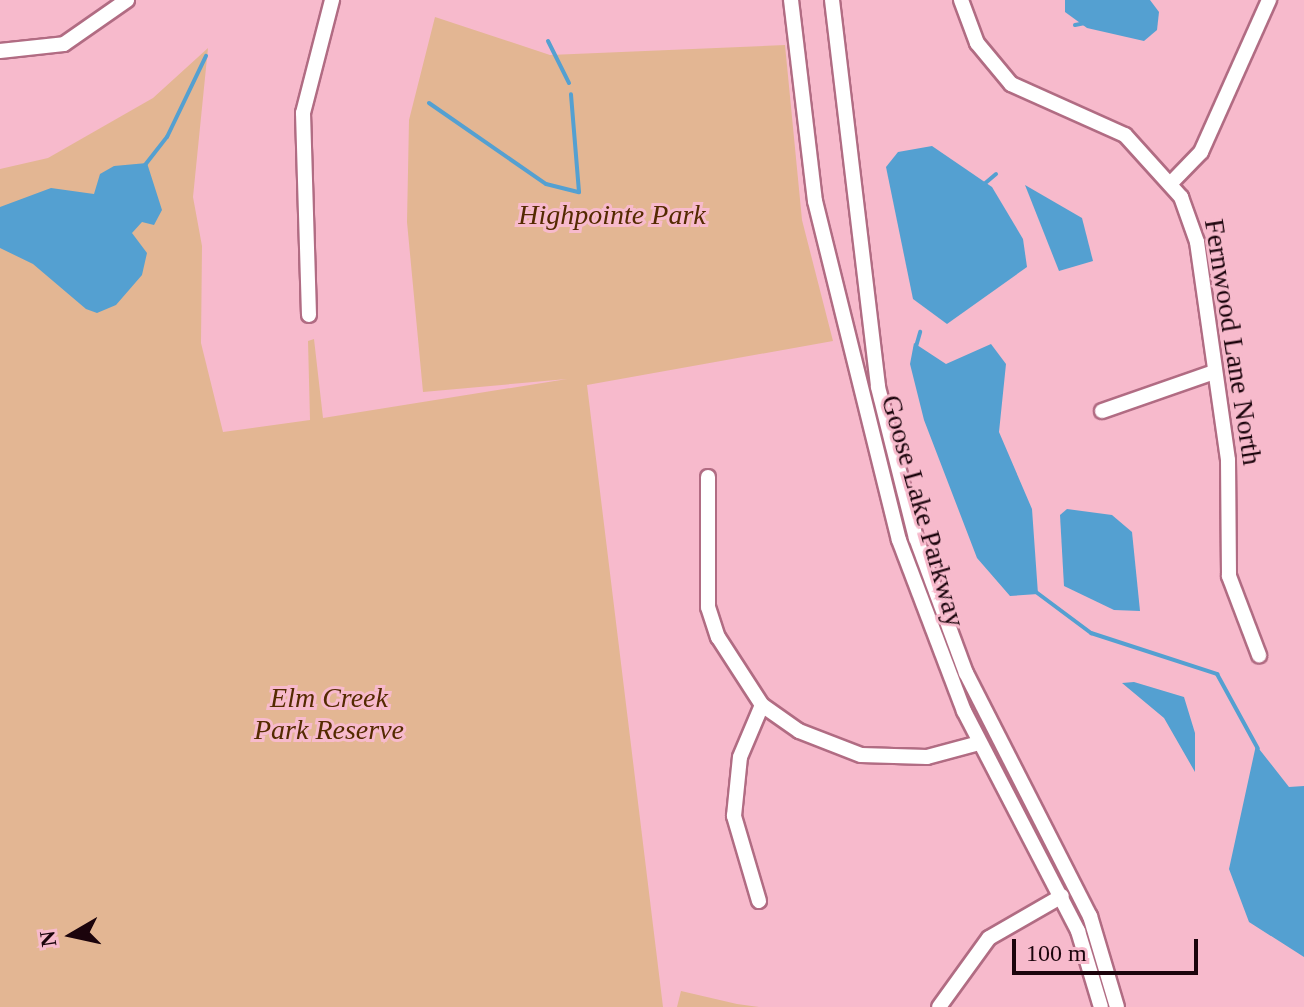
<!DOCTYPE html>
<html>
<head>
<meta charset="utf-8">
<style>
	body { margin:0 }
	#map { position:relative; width:1304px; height:1007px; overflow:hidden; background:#f7bacc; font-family:"Times New Roman",serif }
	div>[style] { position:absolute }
	.green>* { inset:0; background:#e3b693 }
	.water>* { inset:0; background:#54a0d1 }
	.stream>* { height:4px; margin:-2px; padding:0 2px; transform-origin:2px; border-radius:2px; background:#54a0d1 }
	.roads { filter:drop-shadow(2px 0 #b16c83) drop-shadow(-2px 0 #b16c83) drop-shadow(0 2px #b16c83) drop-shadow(0 -2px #b16c83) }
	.minor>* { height:14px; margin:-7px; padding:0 7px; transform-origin:7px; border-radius:7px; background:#fff }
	span { translate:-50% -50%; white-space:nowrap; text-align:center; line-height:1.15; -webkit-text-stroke:6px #f7bacc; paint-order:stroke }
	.park-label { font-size:28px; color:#542a00; font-style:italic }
	.street-label { font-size:28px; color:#1b040c }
	.north { position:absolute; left:32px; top:895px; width:80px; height:80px; -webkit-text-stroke:6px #f7bacc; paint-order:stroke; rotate:261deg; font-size:22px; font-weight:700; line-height:32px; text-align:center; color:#1b040c }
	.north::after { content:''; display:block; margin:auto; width:28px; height:36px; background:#1b040c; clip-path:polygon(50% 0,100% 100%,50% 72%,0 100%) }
	.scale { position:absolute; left:1012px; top:939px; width:186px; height:36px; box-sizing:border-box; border:4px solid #1b040c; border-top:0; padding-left:10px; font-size:24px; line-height:28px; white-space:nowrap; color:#1b040c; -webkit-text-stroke:6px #f7bacc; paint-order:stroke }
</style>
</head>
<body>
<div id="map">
	<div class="green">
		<i style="clip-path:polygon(435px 17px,550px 55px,785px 45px,802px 220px,833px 341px,587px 385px,663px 1007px,0 1007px,0 169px,48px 158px,153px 98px,208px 48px,193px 197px,202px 246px,201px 343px,223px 432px,310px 420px,308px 341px,314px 339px,323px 418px,567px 379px,423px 392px,407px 222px,409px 120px)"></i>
		<i style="clip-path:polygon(681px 991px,737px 1004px,759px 1007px,677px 1007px)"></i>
	</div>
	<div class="water">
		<i style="clip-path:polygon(1065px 0,1150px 0,1159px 12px,1157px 30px,1144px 41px,1087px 28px,1065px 12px)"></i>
		<i style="clip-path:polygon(932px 146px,992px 187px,1023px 239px,1027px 267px,947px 324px,913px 299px,886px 167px,898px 152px)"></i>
		<i style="clip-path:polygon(147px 163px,162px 210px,154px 225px,142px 222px,132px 233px,147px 253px,142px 275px,116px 305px,97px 313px,86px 309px,33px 264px,0 248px,0 207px,51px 188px,94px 194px,100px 174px,114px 166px)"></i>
		<i style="clip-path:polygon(1025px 185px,1082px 218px,1093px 261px,1059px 271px)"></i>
		<i style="clip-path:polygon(914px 343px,946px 364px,991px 344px,1006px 364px,999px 432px,1032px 509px,1038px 594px,1010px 596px,977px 558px,924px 420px,910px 364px)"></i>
		<i style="clip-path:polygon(1067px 509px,1112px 515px,1132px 532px,1140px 611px,1114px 610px,1064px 586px,1060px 515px)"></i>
		<i style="clip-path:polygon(1134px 682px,1184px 697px,1195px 733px,1195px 772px,1164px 718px,1122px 683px)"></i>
		<i style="clip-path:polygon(1256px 745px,1289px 787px,1304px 786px,1304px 957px,1249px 922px,1229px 869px)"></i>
	</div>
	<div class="stream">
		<i style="left:1075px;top:25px;width:10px;rotate:-11deg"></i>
		<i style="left:548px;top:41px;width:47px;rotate:63.4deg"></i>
		<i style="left:429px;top:103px;width:142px;rotate:34.7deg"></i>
		<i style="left:546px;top:184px;width:34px;rotate:14deg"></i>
		<i style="left:579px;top:192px;width:98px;rotate:-94.7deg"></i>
		<i style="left:145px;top:165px;width:36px;rotate:-52deg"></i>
		<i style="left:167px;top:137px;width:90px;rotate:-64.3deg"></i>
		<i style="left:983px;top:185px;width:17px;rotate:-40deg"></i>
		<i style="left:915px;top:350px;width:19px;rotate:-74deg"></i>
		<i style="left:1036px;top:592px;width:69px;rotate:36.7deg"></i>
		<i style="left:1091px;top:633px;width:133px;rotate:18deg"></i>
		<i style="left:1217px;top:674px;width:85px;rotate:61.3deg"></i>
	</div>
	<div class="roads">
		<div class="minor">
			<i style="left:791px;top:0;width:202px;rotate:83.2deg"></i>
			<i style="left:815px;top:201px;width:349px;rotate:76.1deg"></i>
			<i style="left:899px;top:540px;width:183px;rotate:69.2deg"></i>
			<i style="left:964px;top:711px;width:248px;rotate:62.6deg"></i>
			<i style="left:1078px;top:931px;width:79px;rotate:73.2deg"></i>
			<i style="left:832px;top:0;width:390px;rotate:83.2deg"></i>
			<i style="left:878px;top:387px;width:156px;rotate:75.9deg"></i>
			<i style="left:916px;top:538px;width:144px;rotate:69.7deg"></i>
			<i style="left:966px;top:673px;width:273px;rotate:63deg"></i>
			<i style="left:1090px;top:916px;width:95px;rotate:73.5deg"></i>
			<i style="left:961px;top:0;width:46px;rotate:69.6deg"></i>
			<i style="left:977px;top:43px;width:53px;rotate:50.3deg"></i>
			<i style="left:1011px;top:84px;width:125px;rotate:24.1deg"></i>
			<i style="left:1125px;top:135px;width:84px;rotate:47.9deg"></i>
			<i style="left:1181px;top:197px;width:48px;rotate:70.4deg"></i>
			<i style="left:1197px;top:242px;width:220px;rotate:81.9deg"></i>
			<i style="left:1228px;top:460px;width:116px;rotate:89.5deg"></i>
			<i style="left:1229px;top:576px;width:85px;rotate:69.2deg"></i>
			<i style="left:0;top:51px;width:64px;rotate:-6.2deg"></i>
			<i style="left:64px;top:44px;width:77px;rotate:-34.9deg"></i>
			<i style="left:1172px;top:182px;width:42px;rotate:-46deg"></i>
			<i style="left:1201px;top:152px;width:167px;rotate:-65.9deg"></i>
			<i style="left:309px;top:315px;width:202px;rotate:-91.7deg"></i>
			<i style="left:303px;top:113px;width:117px;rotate:-75.6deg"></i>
			<i style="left:1102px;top:411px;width:119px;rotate:-19.2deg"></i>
			<i style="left:708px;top:477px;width:130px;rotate:90deg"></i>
			<i style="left:708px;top:607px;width:32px;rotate:72deg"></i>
			<i style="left:718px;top:637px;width:81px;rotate:57.1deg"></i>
			<i style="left:762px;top:705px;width:45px;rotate:35.1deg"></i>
			<i style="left:799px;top:731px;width:66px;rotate:21.2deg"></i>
			<i style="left:861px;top:755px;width:66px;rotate:1.7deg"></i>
			<i style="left:927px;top:757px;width:54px;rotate:-15.1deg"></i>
			<i style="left:759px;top:901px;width:89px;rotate:-106.4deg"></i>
			<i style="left:734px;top:816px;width:59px;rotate:-84.2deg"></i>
			<i style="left:740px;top:757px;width:56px;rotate:-67.1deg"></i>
			<i style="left:939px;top:1007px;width:85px;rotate:-54.1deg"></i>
			<i style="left:989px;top:938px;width:84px;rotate:-29.9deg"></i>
		</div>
	</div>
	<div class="park-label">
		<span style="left:612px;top:215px">Highpointe Park</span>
		<span style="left:329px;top:714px">Elm Creek<br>Park Reserve</span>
	</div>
	<div class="street-label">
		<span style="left:1233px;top:342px;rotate:81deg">Fernwood Lane North</span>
		<span style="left:923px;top:511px;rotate:74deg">Goose Lake Parkway</span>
	</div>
	<div class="north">N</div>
	<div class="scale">100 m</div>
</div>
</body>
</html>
